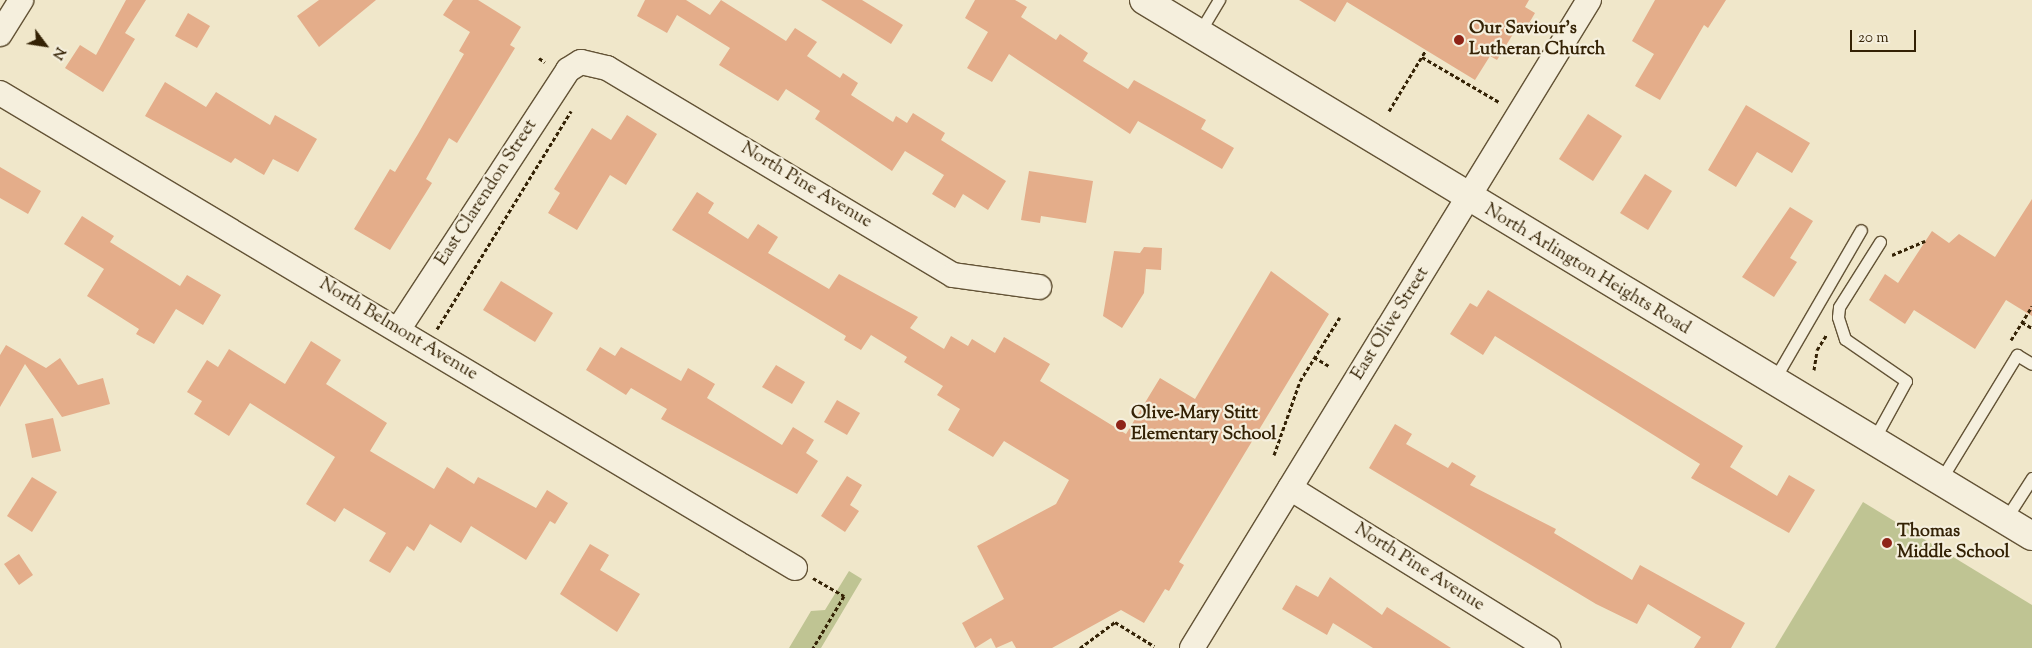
<!DOCTYPE html>
<html>
<head>
<meta charset="utf-8">
<style>
	body { margin:0 }
	#map { position:relative; width:2032px; height:648px; overflow:hidden; background:#f0e7ca; font-family:"Sorts Mill Goudy",serif }
	div>[style] { position:absolute }
	.green>* { inset:0; background:#bfc493 }
	.building>* { inset:0; background:#e4ad8a }
	.path>* { height:3px; margin-top:-1.5px; transform-origin:0; background:repeating-linear-gradient(90deg,#342205 0 4px,transparent 0 6.5px) }
	.roads { filter:drop-shadow(1px 0 #635336) drop-shadow(-1px 0 #635336) drop-shadow(0 1px #635336) drop-shadow(0 -1px #635336) }
	.service>* { height:11px; margin:-5.5px; padding:0 5.5px; transform-origin:5.5px; border-radius:5.5px; background:#f5efdd }
	.minor>* { height:24px; margin:-12px; padding:0 12px; transform-origin:12px; border-radius:12px; background:#f5efdd }
	.secondary>* { height:28px; margin:-14px; padding:0 14px; transform-origin:14px; border-radius:14px; background:#f5efdd }
	.dots>* { width:14px; height:14px; translate:-50% -50%; box-sizing:border-box; border:2px solid #f5efdd; border-radius:50% }
	span { translate:-50% -50%; white-space:nowrap; text-align:center; line-height:1.15; -webkit-text-stroke:4.5px #f5efdd; paint-order:stroke }
	.poi-label { font-size:18px; color:#342205; font-weight:700 }
	.left { translate:0 -50%; text-align:left }
	.street-label { font-size:18px; color:#342205 }
	.north { position:absolute; left:20px; top:20px; width:50px; height:50px; -webkit-text-stroke:4px #f5efdd; paint-order:stroke; rotate:121deg; font-size:14px; font-weight:700; line-height:20px; text-align:center; color:#342205 }
	.north::after { content:''; display:block; margin:auto; width:18px; height:22px; background:#342205; clip-path:polygon(50% 0,100% 100%,50% 72%,0 100%) }
	.scale { position:absolute; left:1850px; top:30px; width:66px; height:22px; box-sizing:border-box; border:2px solid #342205; border-top:0; padding-left:6px; font-size:15px; line-height:18px; white-space:nowrap; color:#342205; -webkit-text-stroke:4px #f5efdd; paint-order:stroke }
</style>
</head>
<body>
<div id="map">
	<div class="green">
		<i style="clip-path:polygon(1863px 502px,2032px 605px,2032px 648px,1775px 648px)"></i>
		<i style="clip-path:polygon(849px 571px,862px 579px,821px 648px,789px 648px,811px 611px,825px 610px)"></i>
	</div>
	<div class="building">
		<i style="clip-path:polygon(126px 0,146px 0,125px 33px,135px 39px,103px 92px,65px 68px,80px 45px,96px 55px)"></i>
		<i style="clip-path:polygon(319px 0,376px 0,319px 47px,297px 16px)"></i>
		<i style="clip-path:polygon(453px 0,478px 0,521px 27px,510px 45px,515px 48px,457px 143px,449px 138px,426px 179px,432px 183px,390px 250px,354px 229px,390px 169px,395px 172px,418px 134px,464px 54px,459px 51px,470px 32px,443px 15px)"></i>
		<i style="clip-path:polygon(645px 0,686px 0,710px 15px,721px 0,786px 41px,795px 28px,817px 42px,807px 56px,840px 78px,843px 73px,858px 83px,851px 95px,893px 122px,896px 116px,907px 123px,913px 113px,945px 133px,941px 140px,1006px 181px,988px 210px,963px 194px,955px 208px,932px 194px,944px 175px,905px 151px,892px 171px,815px 119px,820px 111px,786px 89px,778px 101px,719px 65px,730px 48px,677px 15px,667px 33px,637px 16px)"></i>
		<i style="clip-path:polygon(821px 0,862px 0,903px 25px,891px 44px)"></i>
		<i style="clip-path:polygon(975px 0,1015px 0,1027px 7px,1021px 17px,1056px 40px,1060px 34px,1088px 53px,1083px 61px,1128px 89px,1134px 80px,1206px 120px,1201px 129px,1234px 148px,1222px 169px,1138px 121px,1130px 134px,1009px 54px,992px 82px,967px 68px,988px 32px,965px 18px)"></i>
		<i style="clip-path:polygon(1299px 0,1529px 0,1525px 7px,1535px 13px,1525px 30px,1518px 26px,1497px 60px,1490px 56px,1475px 80px,1347px 2px,1335px 22px)"></i>
		<i style="clip-path:polygon(1655px 0,1726px 0,1708px 28px,1704px 25px,1660px 100px,1635px 86px,1654px 54px,1632px 41px)"></i>
		<i style="clip-path:polygon(188px 13px,210px 26px,197px 48px,175px 36px)"></i>
		<i style="clip-path:polygon(165px 82px,206px 107px,216px 92px,270px 125px,275px 115px,317px 139px,298px 172px,273px 159px,264px 175px,235px 158px,231px 163px,145px 116px)"></i>
		<i style="clip-path:polygon(1746px 105px,1810px 143px,1792px 173px,1757px 152px,1736px 187px,1708px 170px)"></i>
		<i style="clip-path:polygon(1588px 114px,1622px 136px,1593px 181px,1559px 159px)"></i>
		<i style="clip-path:polygon(627px 115px,657px 134px,626px 185px,610px 175px,577px 230px,548px 213px,560px 193px,554px 189px,592px 128px,611px 140px)"></i>
		<i style="clip-path:polygon(0 167px,41px 191px,28px 214px,0 198px)"></i>
		<i style="clip-path:polygon(1029px 171px,1093px 181px,1086px 223px,1041px 216px,1040px 223px,1021px 220px)"></i>
		<i style="clip-path:polygon(1645px 174px,1672px 191px,1648px 230px,1620px 213px)"></i>
		<i style="clip-path:polygon(697px 192px,714px 203px,708px 213px,748px 239px,758px 224px,778px 237px,768px 253px,829px 289px,839px 274px,918px 317px,910px 328px,944px 349px,951px 336px,968px 346px,972px 339px,995px 353px,1004px 337px,1050px 364px,1040px 381px,1126px 434px,1160px 378px,1195px 399px,1271px 271px,1329px 314px,1179px 562px,1184px 565px,1169px 591px,1165px 589px,1144px 623px,1121px 610px,1052px 648px,1016px 648px,1012px 641px,996px 648px,991px 638px,975px 648px,962px 623px,1004px 599px,977px 546px,1056px 504px,1069px 480px,1004px 441px,993px 457px,948px 430px,960px 409px,937px 395px,943px 386px,904px 362px,907px 357px,871px 335px,861px 350px,844px 340px,846px 336px,672px 230px)"></i>
		<i style="clip-path:polygon(2032px 199px,2032px 316px,2006px 300px,1975px 349px,1914px 310px,1905px 324px,1869px 300px,1885px 274px,1898px 283px,1932px 231px,1949px 243px,1959px 234px,1995px 257px)"></i>
		<i style="clip-path:polygon(1790px 207px,1813px 221px,1790px 258px,1797px 262px,1774px 297px,1742px 277px)"></i>
		<i style="clip-path:polygon(82px 216px,114px 236px,110px 242px,180px 286px,187px 275px,221px 295px,203px 325px,176px 309px,154px 344px,136px 334px,139px 329px,87px 296px,104px 269px,64px 244px)"></i>
		<i style="clip-path:polygon(1144px 247px,1162px 248px,1161px 270px,1146px 269px,1144px 293px,1122px 328px,1103px 316px,1114px 251px,1140px 253px)"></i>
		<i style="clip-path:polygon(501px 281px,553px 313px,535px 342px,483px 310px)"></i>
		<i style="clip-path:polygon(1488px 290px,1743px 446px,1730px 467px,1777px 496px,1789px 475px,1815px 490px,1789px 533px,1691px 478px,1700px 464px,1495px 336px,1483px 355px,1450px 334px,1470px 303px,1477px 307px)"></i>
		<i style="clip-path:polygon(311px 341px,341px 360px,326px 384px,387px 423px,370px 451px,434px 489px,447px 467px,474px 484px,478px 477px,536px 508px,547px 490px,568px 503px,555px 524px,550px 521px,526px 560px,471px 526px,461px 543px,430px 524px,414px 551px,407px 546px,390px 573px,369px 561px,386px 533px,344px 508px,335px 522px,306px 504px,335px 457px,250px 403px,229px 436px,194px 414px,202px 401px,187px 392px,207px 360px,218px 367px,229px 349px,285px 384px)"></i>
		<i style="clip-path:polygon(6px 345px,46px 368px,60px 358px,78px 385px,103px 378px,110px 404px,62px 417px,25px 364px,0 407px,0 355px)"></i>
		<i style="clip-path:polygon(600px 347px,615px 356px,621px 347px,681px 381px,688px 368px,715px 384px,707px 398px,782px 445px,793px 427px,814px 440px,806px 453px,818px 461px,797px 494px,661px 419px,667px 409px,631px 388px,626px 395px,586px 370px)"></i>
		<i style="clip-path:polygon(776px 365px,805px 382px,792px 404px,762px 387px)"></i>
		<i style="clip-path:polygon(837px 400px,860px 413px,847px 435px,824px 422px)"></i>
		<i style="clip-path:polygon(53px 418px,61px 451px,32px 458px,25px 424px)"></i>
		<i style="clip-path:polygon(1395px 424px,1412px 434px,1406px 444px,1448px 468px,1452px 462px,1476px 476px,1470px 485px,1556px 529px,1554px 533px,1632px 580px,1640px 565px,1745px 623px,1731px 648px,1694px 648px,1701px 637px,1648px 604px,1637px 624px,1596px 604px,1369px 468px)"></i>
		<i style="clip-path:polygon(847px 476px,862px 485px,850px 505px,859px 511px,845px 532px,821px 516px)"></i>
		<i style="clip-path:polygon(32px 477px,57px 492px,32px 532px,7px 516px)"></i>
		<i style="clip-path:polygon(590px 544px,609px 555px,600px 570px,640px 594px,617px 632px,560px 594px)"></i>
		<i style="clip-path:polygon(19px 554px,33px 575px,19px 585px,4px 564px)"></i>
		<i style="clip-path:polygon(1330px 577px,1382px 615px,1387px 607px,1451px 648px,1373px 648px,1333px 623px,1327px 635px,1282px 609px,1296px 585px,1318px 597px)"></i>
	</div>
	<div class="path">
		<i style="left:1529px;top:23px;width:17px;rotate:33deg"></i>
		<i style="left:1422px;top:57px;width:89px;rotate:30.3deg"></i>
		<i style="left:539px;top:58px;width:7px;rotate:34deg"></i>
		<i style="left:1389px;top:111px;width:71px;rotate:-58.8deg"></i>
		<i style="left:1892px;top:255px;width:36px;rotate:-23deg"></i>
		<i style="left:2022px;top:322px;width:12px;rotate:31deg"></i>
		<i style="left:437px;top:329px;width:256px;rotate:-58.4deg"></i>
		<i style="left:2011px;top:340px;width:40px;rotate:-58deg"></i>
		<i style="left:1314px;top:357px;width:17px;rotate:31deg"></i>
		<i style="left:1814px;top:370px;width:20px;rotate:-81deg"></i>
		<i style="left:1817px;top:350px;width:19px;rotate:-58deg"></i>
		<i style="left:1274px;top:455px;width:78px;rotate:-70.6deg"></i>
		<i style="left:1300px;top:381px;width:75px;rotate:-58deg"></i>
		<i style="left:813px;top:578px;width:36px;rotate:30deg"></i>
		<i style="left:844px;top:596px;width:61px;rotate:120.8deg"></i>
		<i style="left:1080px;top:648px;width:44px;rotate:-36.6deg"></i>
		<i style="left:1115px;top:622px;width:46px;rotate:31.6deg"></i>
	</div>
	<div class="roads">
		<div class="service">
			<i style="left:1199px;top:33px;width:39px;rotate:-59deg"></i>
			<i style="left:1774px;top:380px;width:173px;rotate:-59.9deg"></i>
			<i style="left:1873px;top:441px;width:68px;rotate:-61.2deg"></i>
			<i style="left:1906px;top:381px;width:74px;rotate:-145.5deg"></i>
			<i style="left:1845px;top:339px;width:23px;rotate:-108deg"></i>
			<i style="left:1838px;top:317px;width:10px;rotate:-84deg"></i>
			<i style="left:1839px;top:307px;width:77px;rotate:-57.8deg"></i>
			<i style="left:1940px;top:481px;width:148px;rotate:-58.6deg"></i>
			<i style="left:2017px;top:355px;width:17px;rotate:31deg"></i>
			<i style="left:2005px;top:520px;width:50px;rotate:-57.3deg"></i>
		</div>
		<div class="minor">
			<i style="left:0;top:34px;width:40px;rotate:-58deg"></i>
			<i style="left:0;top:93px;width:926px;rotate:30.86deg"></i>
			<i style="left:398px;top:330px;width:311px;rotate:-56.8deg"></i>
			<i style="left:568px;top:70px;width:15px;rotate:-32deg"></i>
			<i style="left:581px;top:62px;width:27px;rotate:13deg"></i>
			<i style="left:607px;top:68px;width:403px;rotate:30.9deg"></i>
			<i style="left:953px;top:275px;width:87px;rotate:7.9deg"></i>
			<i style="left:1290px;top:488px;width:304px;rotate:31.8deg"></i>
			<i style="left:1192px;top:648px;width:760px;rotate:-58.51deg"></i>
		</div>
		<div class="secondary">
			<i style="left:1144px;top:0;width:1037px;rotate:31.12deg"></i>
		</div>
	</div>
	<div class="dots">
		<i style="left:1459px;top:40px;background:#8f2418"></i>
		<i style="left:1121px;top:425px;background:#8f2418"></i>
		<i style="left:1887px;top:543px;background:#8f2418"></i>
	</div>
	<div class="poi-label">
		<span class="left" style="left:1469px;top:40px">Our Saviour's<br>Lutheran Church</span>
		<span class="left" style="left:1131px;top:425px">Olive-Mary Stitt<br>Elementary School</span>
		<span class="left" style="left:1897px;top:543px">Thomas<br>Middle School</span>
	</div>
	<div class="street-label">
		<span style="left:806px;top:186px;rotate:31deg">North Pine Avenue</span>
		<span style="left:487px;top:193px;rotate:-57deg">East Clarendon Street</span>
		<span style="left:1587px;top:270px;rotate:31deg">North Arlington Heights Road</span>
		<span style="left:1391px;top:324px;rotate:-58deg">East Olive Street</span>
		<span style="left:398px;top:330px;rotate:31deg">North Belmont Avenue</span>
		<span style="left:1419px;top:568px;rotate:32deg">North Pine Avenue</span>
	</div>
	<div class="north">N</div>
	<div class="scale">20 m</div>
</div>
</body>
</html>
